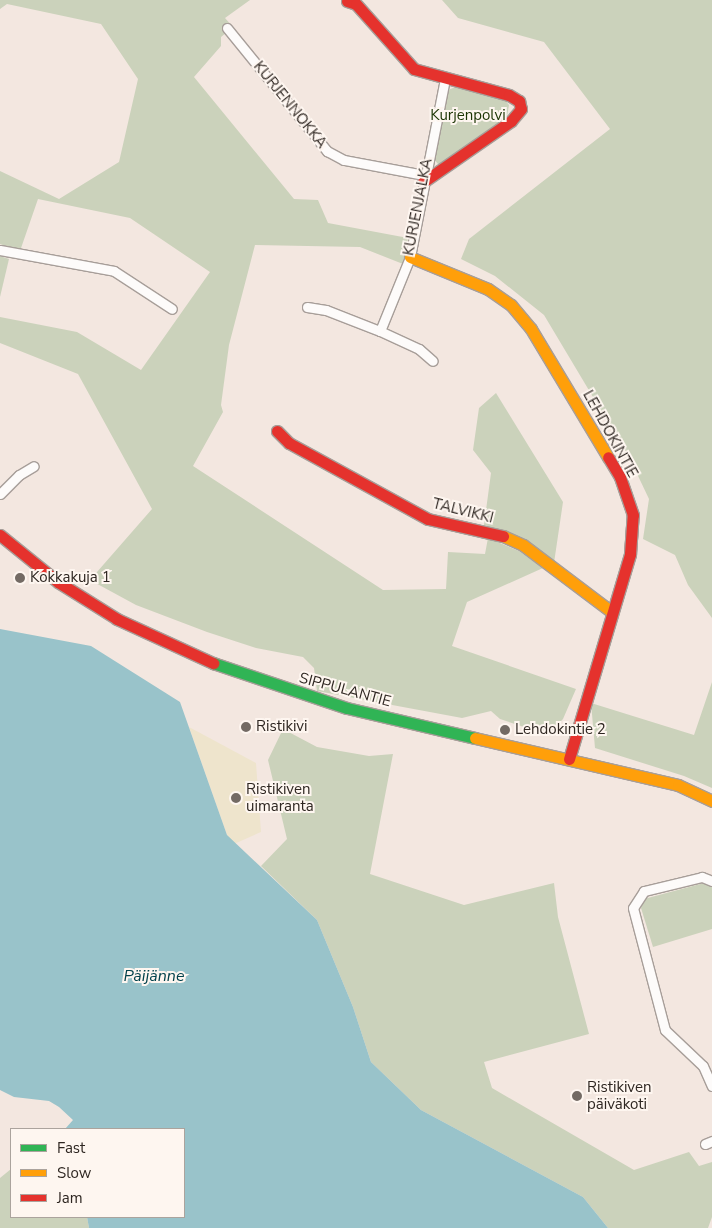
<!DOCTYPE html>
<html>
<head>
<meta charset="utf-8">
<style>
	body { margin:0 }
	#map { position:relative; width:712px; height:1228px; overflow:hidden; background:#f3e7e0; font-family:"Nunito Sans",sans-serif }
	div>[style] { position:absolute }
	.green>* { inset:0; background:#cbd2bb }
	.sand>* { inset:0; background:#eee4cc }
	.water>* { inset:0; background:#99c3ca }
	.roads { filter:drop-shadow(1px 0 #a79e99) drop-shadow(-1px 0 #a79e99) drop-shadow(0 1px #a79e99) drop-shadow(0 -1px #a79e99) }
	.street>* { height:9px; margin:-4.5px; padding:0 4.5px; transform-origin:4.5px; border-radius:4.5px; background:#fdfbfa }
	.fast>* { height:11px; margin:-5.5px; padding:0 5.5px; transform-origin:5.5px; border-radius:5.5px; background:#30b455 }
	.slow>* { height:11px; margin:-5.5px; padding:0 5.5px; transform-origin:5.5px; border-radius:5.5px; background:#ff9f0a }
	.jam>* { height:11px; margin:-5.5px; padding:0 5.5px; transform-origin:5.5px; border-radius:5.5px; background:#e5322d }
	.dots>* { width:14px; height:14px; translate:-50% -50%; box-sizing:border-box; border:2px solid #fef6f0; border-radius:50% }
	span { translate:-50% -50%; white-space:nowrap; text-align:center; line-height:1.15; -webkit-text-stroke:4px #fef6f0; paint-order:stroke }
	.street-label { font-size:15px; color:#2e2621 }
	.park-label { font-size:15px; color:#1b3403 }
	.poi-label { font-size:15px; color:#2e2621 }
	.left { translate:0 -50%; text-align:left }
	.water-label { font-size:16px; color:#01414b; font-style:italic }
	.legend { position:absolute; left:10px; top:1128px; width:175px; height:90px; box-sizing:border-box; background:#fef6f0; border:1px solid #aba39d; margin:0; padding:6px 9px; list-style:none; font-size:15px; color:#2e2621 }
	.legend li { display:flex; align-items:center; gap:10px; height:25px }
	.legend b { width:25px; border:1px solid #aba39d }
</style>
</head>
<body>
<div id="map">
	<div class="green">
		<i style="clip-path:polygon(0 0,250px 0,225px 18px,233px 27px,221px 37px,221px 46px,194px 77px,294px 199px,318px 200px,328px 223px,408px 238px,403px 264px,360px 247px,255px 245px,229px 345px,221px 405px,223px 412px,193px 466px,383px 590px,446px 589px,448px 552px,485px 554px,488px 538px,519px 551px,543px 568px,467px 602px,452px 646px,576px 689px,563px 719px,548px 735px,500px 719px,491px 711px,462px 718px,317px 691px,314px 668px,303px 657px,256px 648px,207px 632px,136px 605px,90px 580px,152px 509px,78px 374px,0 343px,0 317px,77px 332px,141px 370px,210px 272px,130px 218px,38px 199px,20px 251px,0 244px,0 171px,59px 199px,119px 162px,138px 79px,101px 24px,7px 4px,0 9px)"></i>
		<i style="clip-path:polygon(442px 0,712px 0,712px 618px,688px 585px,675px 555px,643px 539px,649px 499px,630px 459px,544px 315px,495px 276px,461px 259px,469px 239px,610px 129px,544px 42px,458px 18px)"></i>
		<i style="clip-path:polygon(458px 86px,505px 100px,509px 105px,507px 117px,443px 164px,438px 164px,432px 157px,445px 97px,448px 90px)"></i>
		<i style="clip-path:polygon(0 256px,9px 259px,0 297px)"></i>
		<i style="clip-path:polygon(496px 393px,563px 502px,554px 563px,506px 532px,484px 525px,491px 473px,473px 450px,479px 408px)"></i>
		<i style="clip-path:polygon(712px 682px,712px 788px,684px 776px,595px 748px,591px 703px,694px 735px)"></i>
		<i style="clip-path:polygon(283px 729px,317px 747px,369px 756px,393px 754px,370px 874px,464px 905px,554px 883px,558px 917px,589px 1034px,484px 1062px,492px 1088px,634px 1170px,689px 1152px,699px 1166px,712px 1162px,712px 1217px,708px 1228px,608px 1228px,583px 1197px,421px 1110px,371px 1062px,353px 1007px,317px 920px,261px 866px,287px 839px,268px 760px)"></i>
		<i style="clip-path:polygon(704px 883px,712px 887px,712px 929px,653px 947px,641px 908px,644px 899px)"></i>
		<i style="clip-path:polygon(11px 1169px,11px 1217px,87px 1217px,89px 1228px,0 1228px,0 1178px)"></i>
	</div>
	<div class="sand">
		<i style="clip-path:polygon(189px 727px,256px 763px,261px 832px,234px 844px,227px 835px)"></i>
	</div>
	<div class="water">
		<i style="clip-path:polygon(0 629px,91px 646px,180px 702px,227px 835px,317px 920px,353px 1007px,371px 1062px,421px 1110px,583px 1197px,608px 1228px,89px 1228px,87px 1217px,184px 1217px,184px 1129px,65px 1129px,73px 1120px,59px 1107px,49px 1101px,14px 1097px,0 1090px)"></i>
	</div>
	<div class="roads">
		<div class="street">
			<i style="left:227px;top:28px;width:159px;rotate:50.9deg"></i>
			<i style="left:327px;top:151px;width:19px;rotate:28deg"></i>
			<i style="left:344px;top:160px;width:81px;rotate:10.6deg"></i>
			<i style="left:0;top:250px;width:116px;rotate:10.4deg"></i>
			<i style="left:114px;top:271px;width:69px;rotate:33.2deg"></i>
			<i style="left:307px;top:307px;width:19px;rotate:9deg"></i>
			<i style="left:326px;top:310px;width:58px;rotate:21.3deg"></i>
			<i style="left:380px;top:331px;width:43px;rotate:24.8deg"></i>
			<i style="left:419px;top:349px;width:18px;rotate:41deg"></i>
			<i style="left:380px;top:331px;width:80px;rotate:-67.9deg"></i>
			<i style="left:410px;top:257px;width:181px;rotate:-78.9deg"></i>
			<i style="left:0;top:494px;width:27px;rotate:-45deg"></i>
			<i style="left:19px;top:475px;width:17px;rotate:-31deg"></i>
			<i style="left:712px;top:881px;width:11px;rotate:-158deg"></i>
			<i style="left:702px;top:877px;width:60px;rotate:166.4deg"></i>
			<i style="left:644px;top:891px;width:20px;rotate:123deg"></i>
			<i style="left:633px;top:908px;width:126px;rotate:75.3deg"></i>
			<i style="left:665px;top:1030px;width:52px;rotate:43.5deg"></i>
			<i style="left:703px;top:1066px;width:22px;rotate:66deg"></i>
			<i style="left:705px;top:1144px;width:8px;rotate:-23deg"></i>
		</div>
		<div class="fast">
			<i style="left:213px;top:663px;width:141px;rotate:18.6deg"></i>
			<i style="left:347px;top:708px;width:131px;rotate:13.2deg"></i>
		</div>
		<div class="slow">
			<i style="left:410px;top:257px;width:84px;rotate:22.3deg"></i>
			<i style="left:488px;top:289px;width:28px;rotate:35deg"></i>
			<i style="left:511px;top:305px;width:31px;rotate:50deg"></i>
			<i style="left:531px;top:329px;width:149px;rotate:59deg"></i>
			<i style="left:503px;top:536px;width:22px;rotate:24deg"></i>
			<i style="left:523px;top:545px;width:111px;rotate:37deg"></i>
			<i style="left:475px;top:738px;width:208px;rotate:13deg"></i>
			<i style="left:678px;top:785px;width:38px;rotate:25deg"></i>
		</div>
		<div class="jam">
			<i style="left:347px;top:1px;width:9px;rotate:18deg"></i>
			<i style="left:356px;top:4px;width:87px;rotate:48.3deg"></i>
			<i style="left:414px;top:69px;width:98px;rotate:15.3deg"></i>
			<i style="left:509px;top:95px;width:12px;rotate:31deg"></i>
			<i style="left:519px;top:101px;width:8px;rotate:76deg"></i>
			<i style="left:521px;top:109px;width:16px;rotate:130deg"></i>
			<i style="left:511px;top:121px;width:107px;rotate:145.3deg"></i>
			<i style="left:277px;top:431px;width:17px;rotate:45deg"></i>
			<i style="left:289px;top:443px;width:158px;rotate:28.7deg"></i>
			<i style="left:428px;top:519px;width:77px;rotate:12.8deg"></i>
			<i style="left:0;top:535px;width:75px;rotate:39deg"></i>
			<i style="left:58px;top:582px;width:70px;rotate:32.1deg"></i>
			<i style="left:117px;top:619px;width:106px;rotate:24.6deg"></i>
			<i style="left:569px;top:759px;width:214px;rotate:-73.4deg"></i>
			<i style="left:630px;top:554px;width:39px;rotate:-86deg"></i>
			<i style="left:633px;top:515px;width:40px;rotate:-108.9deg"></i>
			<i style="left:620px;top:477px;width:23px;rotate:-121deg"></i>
		</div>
	</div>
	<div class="dots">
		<i style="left:20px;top:578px;background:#736a64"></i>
		<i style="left:246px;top:727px;background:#736a64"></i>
		<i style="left:505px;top:730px;background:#736a64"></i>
		<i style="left:236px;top:798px;background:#736a64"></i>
		<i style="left:577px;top:1096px;background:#736a64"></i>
	</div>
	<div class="street-label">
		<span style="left:290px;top:105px;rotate:51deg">KURJENNOKKA</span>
		<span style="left:418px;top:207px;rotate:-79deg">KURJENJALKA</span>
		<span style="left:610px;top:434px;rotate:61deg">LEHDOKINTIE</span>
		<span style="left:463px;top:511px;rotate:14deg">TALVIKKI</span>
		<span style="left:345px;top:690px;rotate:15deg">SIPPULANTIE</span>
	</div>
	<div class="park-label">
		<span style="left:468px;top:116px">Kurjenpolvi</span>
	</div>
	<div class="poi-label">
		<span class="left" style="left:30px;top:578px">Kokkakuja 1</span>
		<span class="left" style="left:256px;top:727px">Ristikivi</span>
		<span class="left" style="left:515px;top:730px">Lehdokintie 2</span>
		<span class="left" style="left:246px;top:798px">Ristikiven<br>uimaranta</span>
		<span class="left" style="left:587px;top:1096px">Ristikiven<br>päiväkoti</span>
	</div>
	<div class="water-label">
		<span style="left:154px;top:976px">Päijänne</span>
	</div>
	<ul class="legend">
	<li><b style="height:6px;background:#30b455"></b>Fast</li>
	<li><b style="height:6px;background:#ff9f0a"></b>Slow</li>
	<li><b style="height:6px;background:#e5322d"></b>Jam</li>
	</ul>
</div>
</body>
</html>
